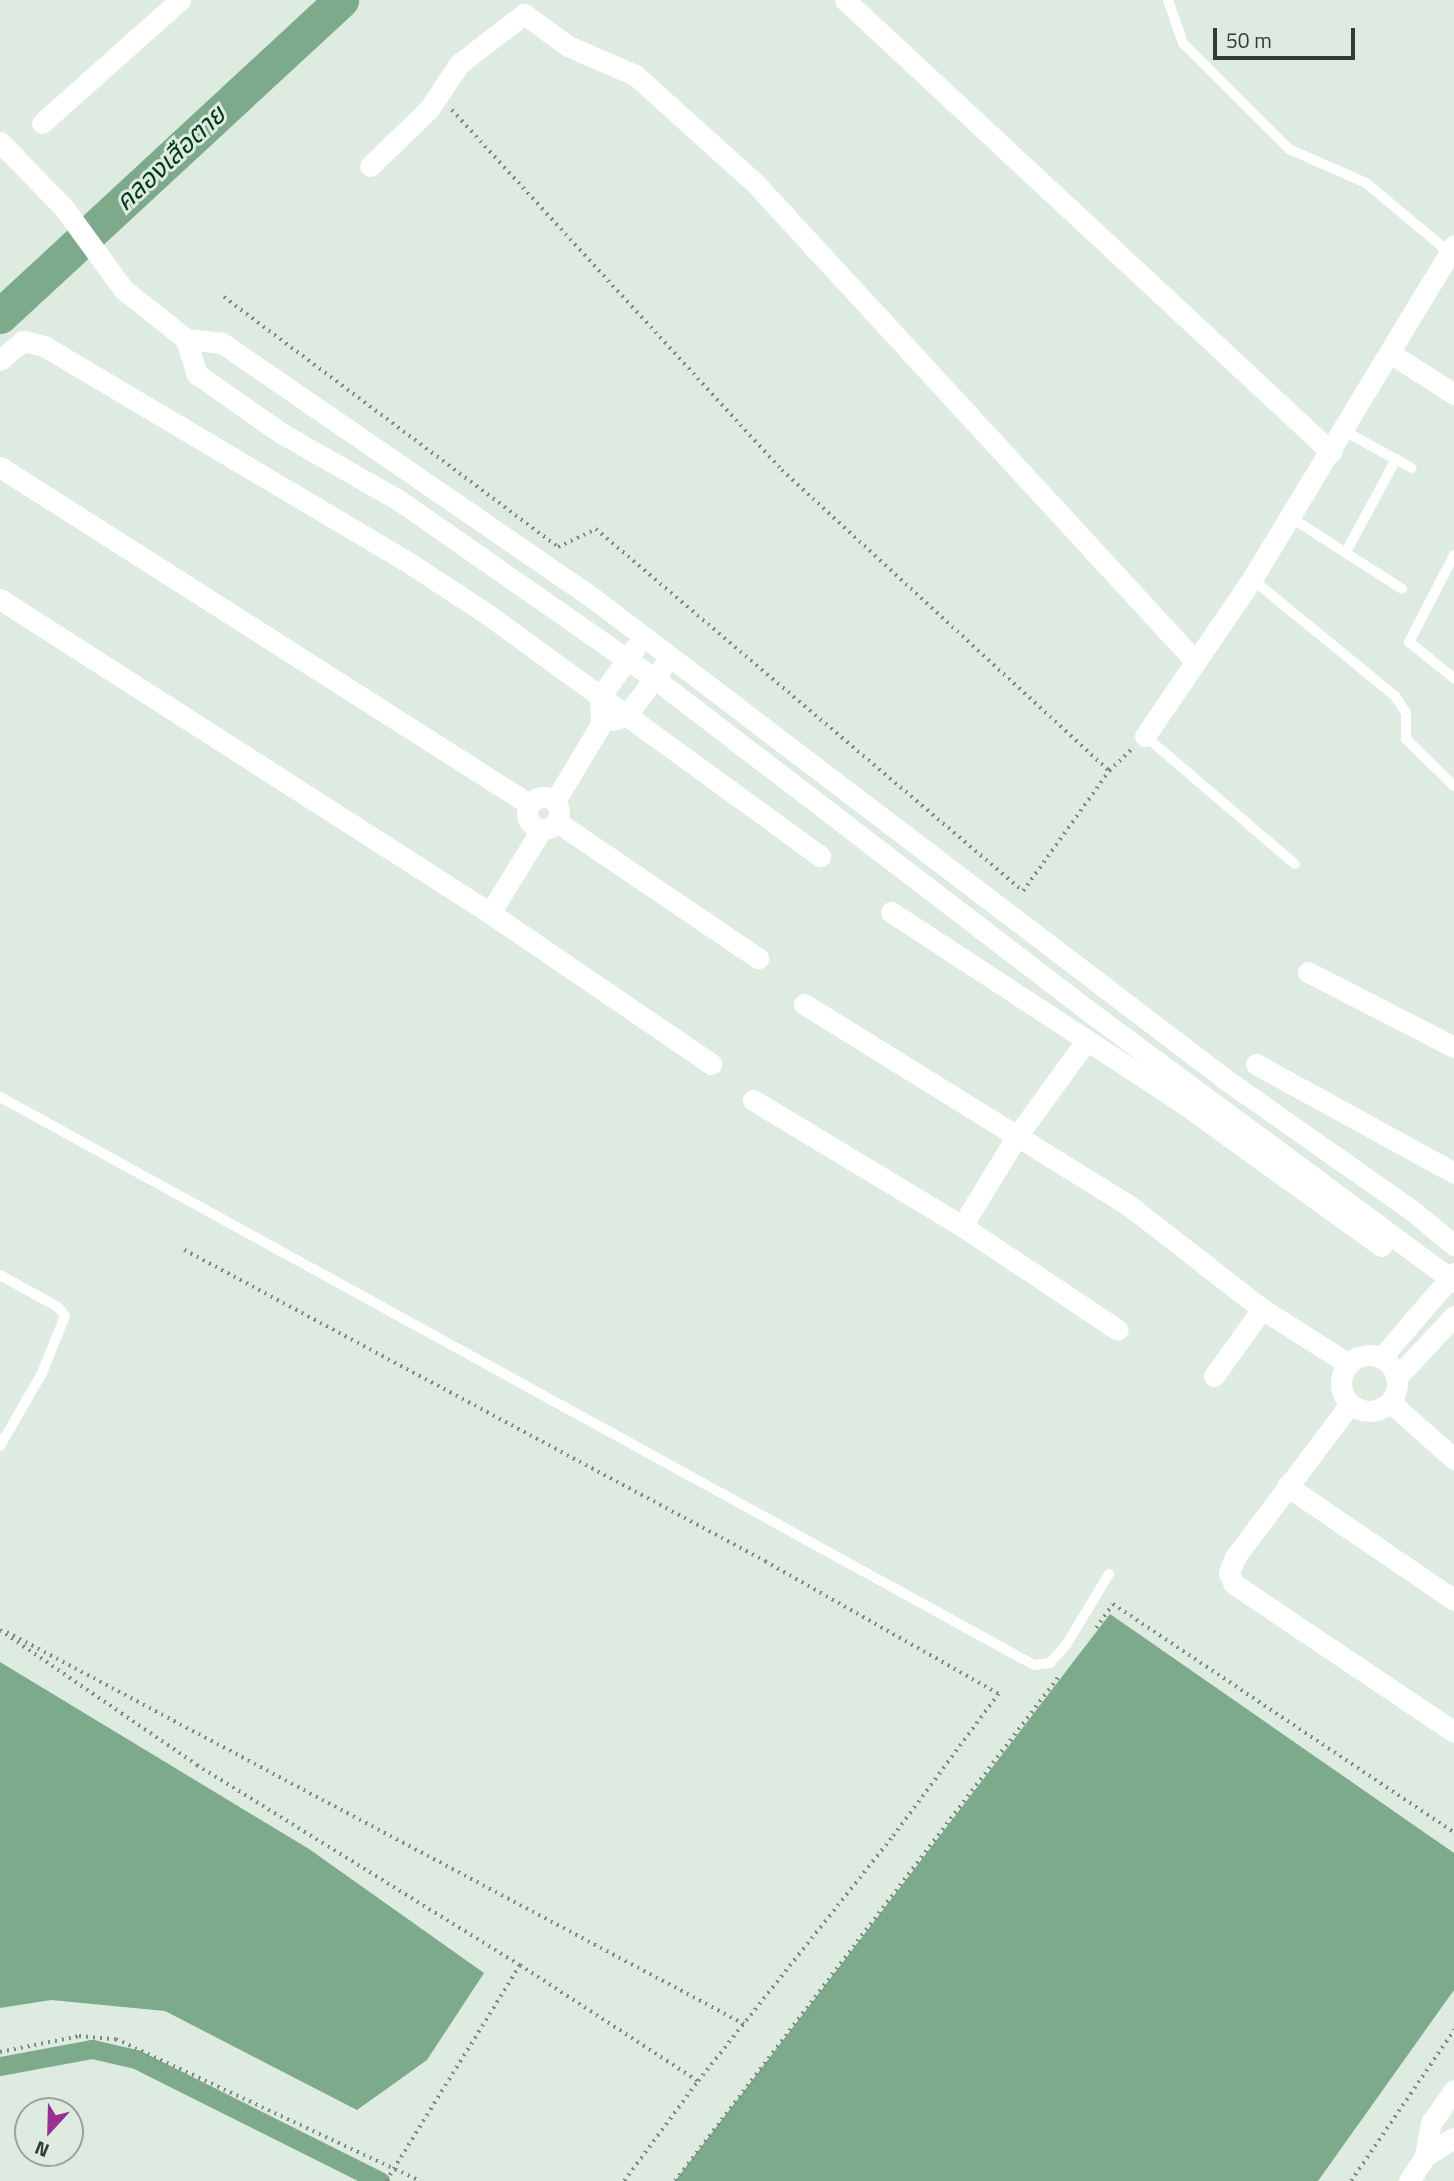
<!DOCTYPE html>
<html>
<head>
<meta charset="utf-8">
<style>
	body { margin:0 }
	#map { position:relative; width:1454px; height:2181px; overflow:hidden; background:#ddebe1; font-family:"Titillium Web","Noto Sans Thai",sans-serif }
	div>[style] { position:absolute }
	.water>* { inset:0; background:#7daa8a }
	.canal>* { height:19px; margin:-9.5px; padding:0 9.5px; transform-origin:9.5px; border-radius:9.5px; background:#7daa8a }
	.river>* { height:35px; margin:-17.5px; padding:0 17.5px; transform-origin:17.5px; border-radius:17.5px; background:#7daa8a }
	.path>* { height:3.5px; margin-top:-1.75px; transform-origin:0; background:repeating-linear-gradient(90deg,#818a83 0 2px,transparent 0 7px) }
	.lane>* { height:10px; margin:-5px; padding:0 5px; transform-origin:5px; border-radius:5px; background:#fff }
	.street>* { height:21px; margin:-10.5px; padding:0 10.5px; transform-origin:10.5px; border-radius:10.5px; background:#fff }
	.street>.ring { margin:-10.5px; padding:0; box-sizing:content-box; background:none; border:21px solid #fff; border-radius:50% }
	span { translate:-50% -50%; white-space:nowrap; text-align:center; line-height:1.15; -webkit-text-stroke:6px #ddebe1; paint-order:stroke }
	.water-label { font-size:26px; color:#00381a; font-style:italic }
	.north { position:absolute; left:14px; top:2097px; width:70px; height:70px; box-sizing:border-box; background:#ddebe1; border:2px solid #9aa49d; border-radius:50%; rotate:202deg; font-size:19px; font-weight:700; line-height:28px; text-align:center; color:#353a36 }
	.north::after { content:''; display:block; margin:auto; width:24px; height:32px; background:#993094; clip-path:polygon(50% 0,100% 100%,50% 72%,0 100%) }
	.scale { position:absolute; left:1213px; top:28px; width:142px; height:32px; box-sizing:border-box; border:4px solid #353a36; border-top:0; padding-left:9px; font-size:21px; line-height:24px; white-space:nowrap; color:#353a36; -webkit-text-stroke:5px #ddebe1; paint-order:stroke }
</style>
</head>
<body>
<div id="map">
	<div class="water">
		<i style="clip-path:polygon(1110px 1614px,1454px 1853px,1454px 1990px,1318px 2181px,675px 2181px)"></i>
		<i style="clip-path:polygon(0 1662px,309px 1849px,484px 1973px,427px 2060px,357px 2110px,165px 2011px,51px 2000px,0 2008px)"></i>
	</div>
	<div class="canal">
		<i style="left:0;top:2066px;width:94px;rotate:-10.5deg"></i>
		<i style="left:92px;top:2049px;width:45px;rotate:12.8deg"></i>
		<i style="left:136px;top:2059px;width:273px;rotate:26.6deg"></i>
	</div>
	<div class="river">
		<i style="left:0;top:316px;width:465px;rotate:-42.8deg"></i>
	</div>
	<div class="path">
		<i style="left:452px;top:110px;width:488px;rotate:47.5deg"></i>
		<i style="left:782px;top:470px;width:444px;rotate:42.6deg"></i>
		<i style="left:224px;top:297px;width:417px;rotate:36.8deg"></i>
		<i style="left:558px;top:547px;width:42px;rotate:-25.3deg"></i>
		<i style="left:596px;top:529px;width:560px;rotate:40.29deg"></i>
		<i style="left:1023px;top:891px;width:148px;rotate:-54.4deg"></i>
		<i style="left:1109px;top:771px;width:30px;rotate:-44deg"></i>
		<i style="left:1113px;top:1604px;width:410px;rotate:33.8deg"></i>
		<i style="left:1096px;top:1628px;width:29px;rotate:-55deg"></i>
		<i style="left:0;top:1630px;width:239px;rotate:34.4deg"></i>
		<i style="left:197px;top:1765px;width:380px;rotate:31.8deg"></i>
		<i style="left:520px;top:1965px;width:212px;rotate:33.1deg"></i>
		<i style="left:698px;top:2081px;width:313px;rotate:-51.5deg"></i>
		<i style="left:893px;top:1836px;width:177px;rotate:-53.5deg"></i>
		<i style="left:998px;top:1694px;width:267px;rotate:-150.4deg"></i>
		<i style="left:766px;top:1562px;width:665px;rotate:-151.82deg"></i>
		<i style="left:7px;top:1632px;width:835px;rotate:28.01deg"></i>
		<i style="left:0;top:2052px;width:81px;rotate:-11.4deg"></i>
		<i style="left:79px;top:2036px;width:37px;rotate:5deg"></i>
		<i style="left:116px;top:2039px;width:336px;rotate:25deg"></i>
		<i style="left:386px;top:2181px;width:254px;rotate:-58.2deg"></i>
		<i style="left:624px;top:2181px;width:124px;rotate:-53.5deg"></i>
		<i style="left:675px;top:2181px;width:634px;rotate:-52.75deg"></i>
		<i style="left:1351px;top:2181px;width:183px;rotate:-55.7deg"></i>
	</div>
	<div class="lane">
		<i style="left:1168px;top:0;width:46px;rotate:70.8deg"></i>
		<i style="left:1183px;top:43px;width:150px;rotate:45deg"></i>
		<i style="left:1289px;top:149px;width:84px;rotate:23.8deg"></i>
		<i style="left:1366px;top:183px;width:109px;rotate:39.8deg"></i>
		<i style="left:1344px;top:431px;width:77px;rotate:28.6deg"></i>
		<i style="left:1290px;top:517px;width:133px;rotate:32.7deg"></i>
		<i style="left:1346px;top:552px;width:106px;rotate:-61.7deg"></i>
		<i style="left:1454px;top:555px;width:98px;rotate:117.3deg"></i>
		<i style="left:1409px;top:642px;width:58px;rotate:38.7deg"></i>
		<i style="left:1252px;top:579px;width:185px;rotate:39.3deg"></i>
		<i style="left:1395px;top:696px;width:20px;rotate:57deg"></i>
		<i style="left:1406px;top:713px;width:26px;rotate:90deg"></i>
		<i style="left:1406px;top:739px;width:67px;rotate:44.4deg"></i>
		<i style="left:1145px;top:736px;width:197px;rotate:40.5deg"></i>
		<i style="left:0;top:1097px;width:1180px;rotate:28.78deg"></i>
		<i style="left:1034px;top:1665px;width:16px;rotate:-7deg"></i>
		<i style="left:1050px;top:1663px;width:24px;rotate:-48deg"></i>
		<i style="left:1066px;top:1645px;width:83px;rotate:-58.8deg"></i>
		<i style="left:0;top:1275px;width:66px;rotate:28.9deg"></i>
		<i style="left:58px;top:1307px;width:11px;rotate:52deg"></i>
		<i style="left:65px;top:1316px;width:61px;rotate:112deg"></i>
		<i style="left:42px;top:1373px;width:84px;rotate:119.9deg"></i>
	</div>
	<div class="street">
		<i style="left:845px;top:0;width:664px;rotate:42.92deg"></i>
		<i style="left:42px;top:123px;width:185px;rotate:-41.7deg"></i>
		<i style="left:0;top:142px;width:92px;rotate:45.9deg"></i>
		<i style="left:64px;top:208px;width:100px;rotate:53.9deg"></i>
		<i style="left:123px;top:289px;width:80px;rotate:38.4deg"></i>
		<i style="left:186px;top:339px;width:37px;rotate:73deg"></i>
		<i style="left:197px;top:374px;width:103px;rotate:35.1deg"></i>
		<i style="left:281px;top:433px;width:137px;rotate:29.7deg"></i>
		<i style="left:400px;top:501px;width:310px;rotate:34.9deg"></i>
		<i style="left:654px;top:678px;width:549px;rotate:37.45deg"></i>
		<i style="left:1090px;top:1012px;width:453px;rotate:36.5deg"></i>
		<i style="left:370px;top:166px;width:82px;rotate:-44deg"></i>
		<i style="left:429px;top:109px;width:54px;rotate:-56.3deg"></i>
		<i style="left:459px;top:64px;width:82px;rotate:-37.6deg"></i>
		<i style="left:524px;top:14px;width:54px;rotate:36deg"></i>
		<i style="left:568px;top:46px;width:73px;rotate:23.4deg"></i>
		<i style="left:635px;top:75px;width:161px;rotate:42deg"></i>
		<i style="left:755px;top:183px;width:651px;rotate:47.37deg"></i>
		<i style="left:186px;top:339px;width:36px;rotate:6deg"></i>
		<i style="left:222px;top:343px;width:450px;rotate:34.5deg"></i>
		<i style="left:593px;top:598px;width:794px;rotate:37.27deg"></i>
		<i style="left:1225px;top:1079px;width:231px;rotate:35.1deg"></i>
		<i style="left:1414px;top:1212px;width:52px;rotate:39.5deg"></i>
		<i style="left:1390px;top:353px;width:76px;rotate:32.6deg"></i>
		<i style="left:0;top:360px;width:30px;rotate:-40deg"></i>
		<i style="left:23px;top:341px;width:22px;rotate:13deg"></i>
		<i style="left:44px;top:346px;width:430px;rotate:30.7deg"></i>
		<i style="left:414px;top:566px;width:87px;rotate:33.3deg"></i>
		<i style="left:487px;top:614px;width:412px;rotate:36deg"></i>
		<i style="left:0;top:467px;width:627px;rotate:32.5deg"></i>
		<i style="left:0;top:599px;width:582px;rotate:32.65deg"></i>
		<i style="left:490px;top:913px;width:268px;rotate:34.3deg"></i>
		<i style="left:613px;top:720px;width:14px;rotate:-17deg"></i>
		<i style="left:626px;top:716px;width:59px;rotate:-53.3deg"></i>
		<i style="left:1145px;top:736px;width:190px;rotate:-55.7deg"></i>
		<i style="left:1252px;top:579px;width:390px;rotate:-58.8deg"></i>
		<i class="ring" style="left:527px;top:797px;width:11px;height:11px"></i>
		<i style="left:555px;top:801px;width:90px;rotate:-59.1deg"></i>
		<i style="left:601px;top:724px;width:27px;rotate:-92deg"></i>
		<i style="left:600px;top:697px;width:60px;rotate:-54.5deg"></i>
		<i style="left:557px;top:822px;width:243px;rotate:34.1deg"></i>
		<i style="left:891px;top:912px;width:345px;rotate:33.2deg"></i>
		<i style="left:1180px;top:1101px;width:248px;rotate:35.8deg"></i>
		<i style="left:490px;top:913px;width:97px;rotate:-58.4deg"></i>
		<i style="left:1308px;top:972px;width:164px;rotate:27.2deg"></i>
		<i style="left:804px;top:1004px;width:385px;rotate:31.8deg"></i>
		<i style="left:1131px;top:1207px;width:166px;rotate:37.9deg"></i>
		<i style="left:1262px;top:1309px;width:103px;rotate:32.3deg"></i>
		<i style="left:1256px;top:1064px;width:226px;rotate:28.8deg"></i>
		<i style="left:753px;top:1100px;width:244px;rotate:31.1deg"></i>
		<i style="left:962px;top:1226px;width:187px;rotate:33.7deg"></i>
		<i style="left:962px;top:1226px;width:105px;rotate:-58.6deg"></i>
		<i style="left:1017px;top:1136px;width:117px;rotate:-54deg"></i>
		<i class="ring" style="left:1341px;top:1355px;width:35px;height:35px"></i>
		<i style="left:1381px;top:1358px;width:112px;rotate:-49.3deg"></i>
		<i style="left:1214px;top:1376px;width:82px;rotate:-54.4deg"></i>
		<i style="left:1396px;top:1378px;width:85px;rotate:-46.9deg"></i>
		<i style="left:1390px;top:1402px;width:86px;rotate:41.7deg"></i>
		<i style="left:1350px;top:1404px;width:191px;rotate:126.9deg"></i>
		<i style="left:1235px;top:1557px;width:17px;rotate:111deg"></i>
		<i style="left:1229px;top:1573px;width:12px;rotate:66deg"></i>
		<i style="left:1234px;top:1584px;width:265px;rotate:33.9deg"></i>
		<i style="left:1287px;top:1486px;width:202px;rotate:34.3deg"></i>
		<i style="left:1425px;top:2156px;width:34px;rotate:-80deg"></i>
		<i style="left:1431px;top:2123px;width:40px;rotate:-55.1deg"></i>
		<i style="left:1409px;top:2181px;width:30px;rotate:-57deg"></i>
		<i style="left:1425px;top:2156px;width:34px;rotate:-32deg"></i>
	</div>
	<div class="water-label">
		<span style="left:170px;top:158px;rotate:-43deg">คลองเสือตาย</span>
	</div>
	<div class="north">N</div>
	<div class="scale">50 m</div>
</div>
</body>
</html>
